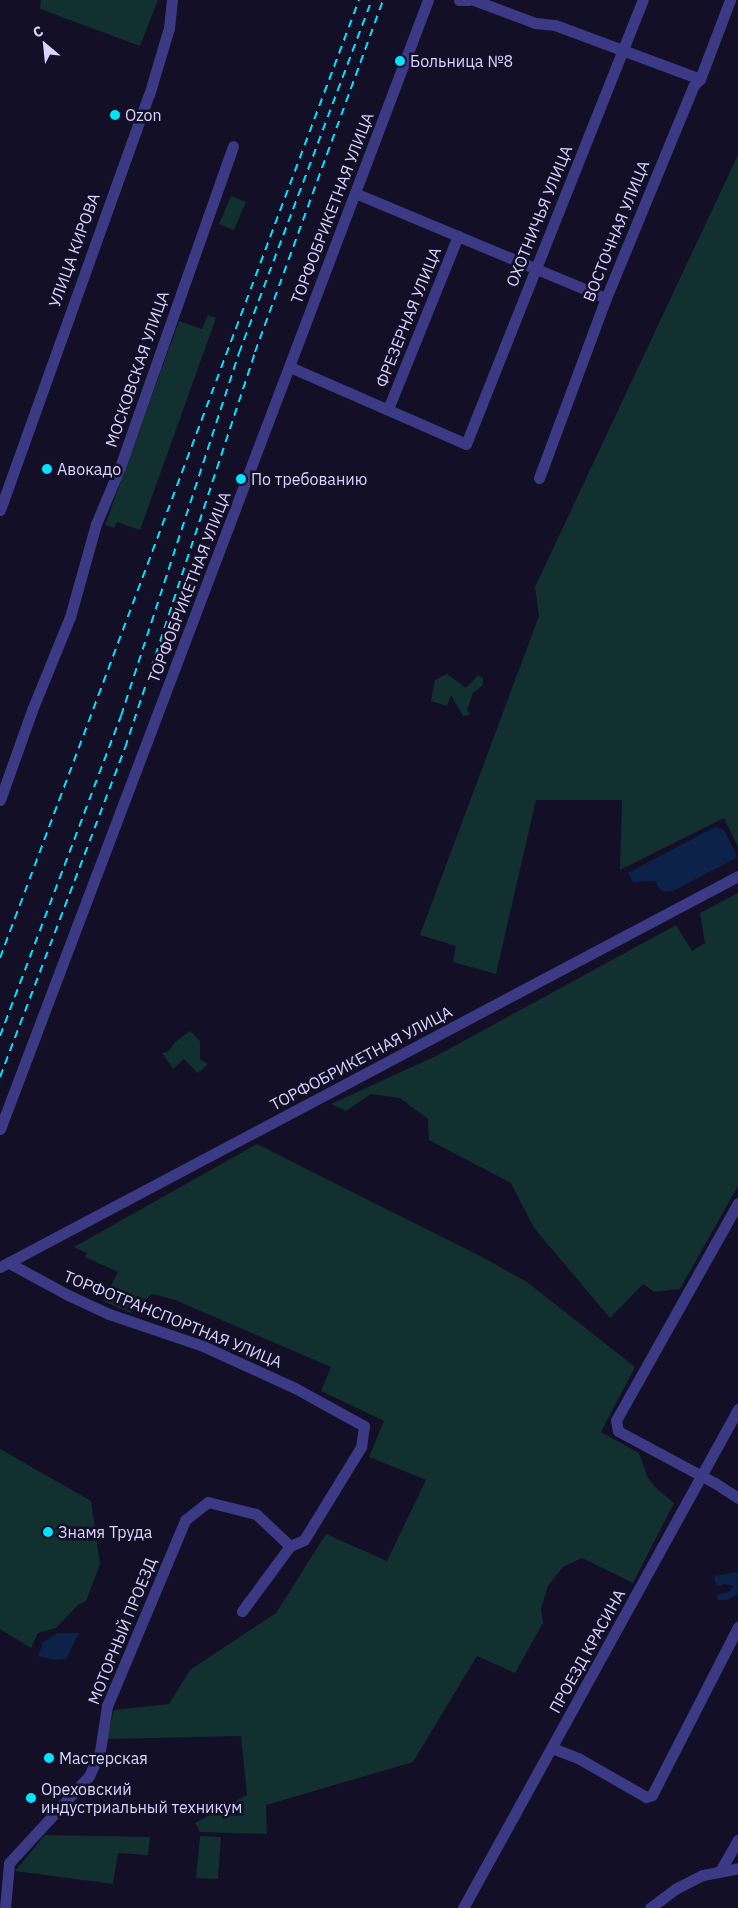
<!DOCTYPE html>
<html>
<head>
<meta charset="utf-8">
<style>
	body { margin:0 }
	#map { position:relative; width:738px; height:1908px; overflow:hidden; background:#130f26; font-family:"IBM Plex Sans",sans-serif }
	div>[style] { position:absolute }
	.green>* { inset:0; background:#12302f }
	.water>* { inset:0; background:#0c2248 }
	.minor>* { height:11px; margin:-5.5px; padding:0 5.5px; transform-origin:5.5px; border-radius:5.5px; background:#3d3a85 }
	.rail>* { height:2px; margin-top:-1px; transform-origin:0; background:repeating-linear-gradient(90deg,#00e5ff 0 8px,transparent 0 14px) }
	.dots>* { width:14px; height:14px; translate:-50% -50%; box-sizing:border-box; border:2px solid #130f26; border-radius:50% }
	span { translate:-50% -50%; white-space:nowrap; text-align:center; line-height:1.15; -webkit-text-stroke:5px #130f26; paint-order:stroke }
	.poi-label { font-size:16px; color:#d9d4ff }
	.left { translate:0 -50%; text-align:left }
	.street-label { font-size:16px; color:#d9d4ff }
	.north { position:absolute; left:20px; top:20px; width:50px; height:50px; -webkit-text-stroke:4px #130f26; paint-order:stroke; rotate:332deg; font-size:14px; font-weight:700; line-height:20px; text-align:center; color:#d9d4ff }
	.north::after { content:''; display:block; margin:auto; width:18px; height:22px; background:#d9d4ff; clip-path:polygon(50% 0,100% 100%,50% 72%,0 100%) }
</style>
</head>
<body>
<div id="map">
	<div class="green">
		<i style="clip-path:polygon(41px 0,158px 0,140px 46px,40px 9px)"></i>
		<i style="clip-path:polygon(738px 155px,738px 847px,724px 818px,620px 870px,622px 800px,536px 800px,496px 974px,453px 962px,456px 946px,420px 935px,539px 616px,535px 587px)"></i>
		<i style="clip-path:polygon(231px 196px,246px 202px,234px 230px,219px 224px)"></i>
		<i style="clip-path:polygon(208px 315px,216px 318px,140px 530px,117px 522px,114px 528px,105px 525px,179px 321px,202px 329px)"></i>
		<i style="clip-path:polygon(447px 674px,466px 688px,478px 675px,483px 678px,483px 685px,473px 693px,467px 710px,470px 715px,463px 716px,451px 695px,447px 706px,431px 701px,435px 680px)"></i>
		<i style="clip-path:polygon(738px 893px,738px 1186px,680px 1289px,654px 1292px,643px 1284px,610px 1318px,534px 1228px,511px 1183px,429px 1140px,428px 1119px,400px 1098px,371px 1094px,346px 1111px,331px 1104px,436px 1056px,676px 925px,692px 951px,705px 943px,700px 913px)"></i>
		<i style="clip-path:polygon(190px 1031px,200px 1041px,200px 1059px,208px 1064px,198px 1073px,184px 1059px,173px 1069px,162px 1053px,169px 1051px,175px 1042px)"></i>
		<i style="clip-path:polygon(257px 1144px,482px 1257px,527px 1282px,635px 1367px,601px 1432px,639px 1453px,648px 1478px,656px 1488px,674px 1503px,633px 1583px,582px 1558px,563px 1567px,548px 1586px,541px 1609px,543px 1623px,515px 1673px,477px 1656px,413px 1762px,266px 1805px,267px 1834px,200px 1832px,195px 1823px,247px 1795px,241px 1736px,107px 1739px,114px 1710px,169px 1704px,190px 1670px,276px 1613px,326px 1534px,387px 1561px,426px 1480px,369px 1457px,384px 1421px,321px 1391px,331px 1367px,175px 1300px,152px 1294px,131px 1313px,103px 1301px,118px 1272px,85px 1257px,87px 1253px,74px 1247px)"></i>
		<i style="clip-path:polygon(0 1449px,91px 1501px,100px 1564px,86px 1601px,78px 1605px,56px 1628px,38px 1633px,31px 1648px,0 1629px)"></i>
		<i style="clip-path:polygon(45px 1835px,150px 1837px,148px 1855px,118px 1853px,113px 1884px,15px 1871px)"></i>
		<i style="clip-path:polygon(200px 1836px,221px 1837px,218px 1879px,196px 1878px)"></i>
	</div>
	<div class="water">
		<i style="clip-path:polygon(715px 827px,724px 830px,738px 857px,673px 891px,662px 892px,655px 881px,633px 882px,628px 873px)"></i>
		<i style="clip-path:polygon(736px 1572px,738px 1574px,737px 1595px,727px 1600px,718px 1600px,716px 1595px,729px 1592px,733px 1586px,725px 1584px,717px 1586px,714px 1579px,715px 1576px)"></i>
		<i style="clip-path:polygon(57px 1633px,79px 1633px,66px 1659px,55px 1660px,38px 1656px,43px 1642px)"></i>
	</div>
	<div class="minor">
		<i style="left:459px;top:0;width:9px"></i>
		<i style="left:474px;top:0;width:65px;rotate:20.7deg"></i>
		<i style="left:535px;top:23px;width:20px;rotate:6deg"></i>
		<i style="left:555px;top:25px;width:155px;rotate:20.4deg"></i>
		<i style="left:355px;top:193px;width:272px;rotate:22.7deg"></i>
		<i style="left:290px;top:367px;width:192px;rotate:23.6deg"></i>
		<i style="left:466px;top:444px;width:478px;rotate:-68.3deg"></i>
		<i style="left:388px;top:409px;width:187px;rotate:-68deg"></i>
		<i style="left:539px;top:478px;width:192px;rotate:-69.6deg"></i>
		<i style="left:606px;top:298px;width:230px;rotate:-67.6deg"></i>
		<i style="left:694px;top:85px;width:8px;rotate:-45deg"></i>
		<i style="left:700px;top:79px;width:85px;rotate:-69.2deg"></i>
		<i style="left:0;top:510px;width:441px;rotate:-70.3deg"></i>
		<i style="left:149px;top:95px;width:70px;rotate:-73.4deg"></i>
		<i style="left:169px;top:28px;width:28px;rotate:-84deg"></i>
		<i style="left:0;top:800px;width:96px;rotate:-70.4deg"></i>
		<i style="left:32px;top:710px;width:100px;rotate:-67.8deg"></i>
		<i style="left:70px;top:617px;width:97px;rotate:-74.4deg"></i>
		<i style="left:96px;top:524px;width:62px;rotate:-67.2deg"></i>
		<i style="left:120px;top:467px;width:340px;rotate:-70.6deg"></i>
		<i style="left:0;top:1129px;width:1207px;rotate:-69.24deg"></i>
		<i style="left:738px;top:1203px;width:249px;rotate:119.3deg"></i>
		<i style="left:616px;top:1420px;width:11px;rotate:80deg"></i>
		<i style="left:618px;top:1431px;width:110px;rotate:28.2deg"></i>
		<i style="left:715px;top:1483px;width:27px;rotate:33deg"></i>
		<i style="left:9px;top:1263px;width:67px;rotate:28.5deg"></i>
		<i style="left:68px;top:1295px;width:45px;rotate:24.9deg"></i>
		<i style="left:109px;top:1314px;width:99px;rotate:18.8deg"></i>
		<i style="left:203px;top:1346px;width:101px;rotate:24.5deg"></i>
		<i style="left:295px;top:1388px;width:79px;rotate:28.8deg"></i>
		<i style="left:364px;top:1426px;width:21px;rotate:98deg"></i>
		<i style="left:361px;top:1447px;width:109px;rotate:121.5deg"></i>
		<i style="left:304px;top:1540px;width:15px;rotate:157deg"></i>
		<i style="left:290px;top:1546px;width:81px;rotate:126.4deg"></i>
		<i style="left:0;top:1267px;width:835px;rotate:-27.92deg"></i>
		<i style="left:552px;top:1748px;width:28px;rotate:21deg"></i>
		<i style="left:578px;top:1758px;width:78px;rotate:29.8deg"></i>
		<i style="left:646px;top:1797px;width:6px;rotate:-18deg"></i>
		<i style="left:652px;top:1795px;width:189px;rotate:-62.9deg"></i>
		<i style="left:720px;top:1871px;width:36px;rotate:-60deg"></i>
		<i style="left:5px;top:1908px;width:45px;rotate:-84.9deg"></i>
		<i style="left:9px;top:1863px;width:118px;rotate:-47.4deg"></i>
		<i style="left:89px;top:1776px;width:27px;rotate:-66deg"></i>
		<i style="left:100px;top:1751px;width:46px;rotate:-81.2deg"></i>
		<i style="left:107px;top:1706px;width:202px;rotate:-67.2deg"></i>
		<i style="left:185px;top:1520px;width:29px;rotate:-38deg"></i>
		<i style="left:208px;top:1502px;width:49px;rotate:14deg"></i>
		<i style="left:256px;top:1514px;width:47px;rotate:43.3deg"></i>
		<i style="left:463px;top:1908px;width:570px;rotate:-61.14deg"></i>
		<i style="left:650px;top:1908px;width:31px;rotate:-37deg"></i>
		<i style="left:675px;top:1889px;width:31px;rotate:-27deg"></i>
		<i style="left:703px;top:1875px;width:36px;rotate:-11deg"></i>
	</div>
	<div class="rail">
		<i style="left:0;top:958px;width:1023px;rotate:-69.46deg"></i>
		<i style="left:0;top:1036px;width:342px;rotate:-69.3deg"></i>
		<i style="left:121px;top:716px;width:382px;rotate:-72deg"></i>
		<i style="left:239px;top:353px;width:377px;rotate:-69.4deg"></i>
		<i style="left:0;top:1077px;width:352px;rotate:-69.2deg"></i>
		<i style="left:125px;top:748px;width:417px;rotate:-71.8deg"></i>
		<i style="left:255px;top:352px;width:375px;rotate:-70deg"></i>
	</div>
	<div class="dots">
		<i style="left:400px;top:61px;background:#00e5ff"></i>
		<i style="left:115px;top:115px;background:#00e5ff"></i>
		<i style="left:47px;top:469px;background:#00e5ff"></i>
		<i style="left:241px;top:479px;background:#00e5ff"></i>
		<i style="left:48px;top:1532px;background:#00e5ff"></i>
		<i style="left:49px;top:1758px;background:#00e5ff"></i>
		<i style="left:31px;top:1798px;background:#00e5ff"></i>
	</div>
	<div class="poi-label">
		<span class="left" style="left:410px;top:61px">Больница №8</span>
		<span class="left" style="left:125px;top:115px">Ozon</span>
		<span class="left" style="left:57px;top:469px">Авокадо</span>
		<span class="left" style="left:251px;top:479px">По требованию</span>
		<span class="left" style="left:58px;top:1532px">Знамя Труда</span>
		<span class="left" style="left:59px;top:1758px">Мастерская</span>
		<span class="left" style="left:41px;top:1798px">Ореховский<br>индустриальный техникум</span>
	</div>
	<div class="street-label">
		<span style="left:332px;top:208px;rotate:-69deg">ТОРФОБРИКЕТНАЯ УЛИЦА</span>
		<span style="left:539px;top:216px;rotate:-68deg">ОХОТНИЧЬЯ УЛИЦА</span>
		<span style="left:616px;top:231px;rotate:-68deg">ВОСТОЧНАЯ УЛИЦА</span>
		<span style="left:74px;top:250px;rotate:-70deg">УЛИЦА КИРОВА</span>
		<span style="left:408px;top:317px;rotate:-68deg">ФРЕЗЕРНАЯ УЛИЦА</span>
		<span style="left:137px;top:369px;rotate:-71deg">МОСКОВСКАЯ УЛИЦА</span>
		<span style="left:189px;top:587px;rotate:-69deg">ТОРФОБРИКЕТНАЯ УЛИЦА</span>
		<span style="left:361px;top:1058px;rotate:-28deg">ТОРФОБРИКЕТНАЯ УЛИЦА</span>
		<span style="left:173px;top:1319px;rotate:22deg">ТОРФОТРАНСПОРТНАЯ УЛИЦА</span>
		<span style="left:122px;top:1631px;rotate:-68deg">МОТОРНЫЙ ПРОЕЗД</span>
		<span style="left:587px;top:1651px;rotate:-61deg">ПРОЕЗД КРАСИНА</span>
	</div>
	<div class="north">С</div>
</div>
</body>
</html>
